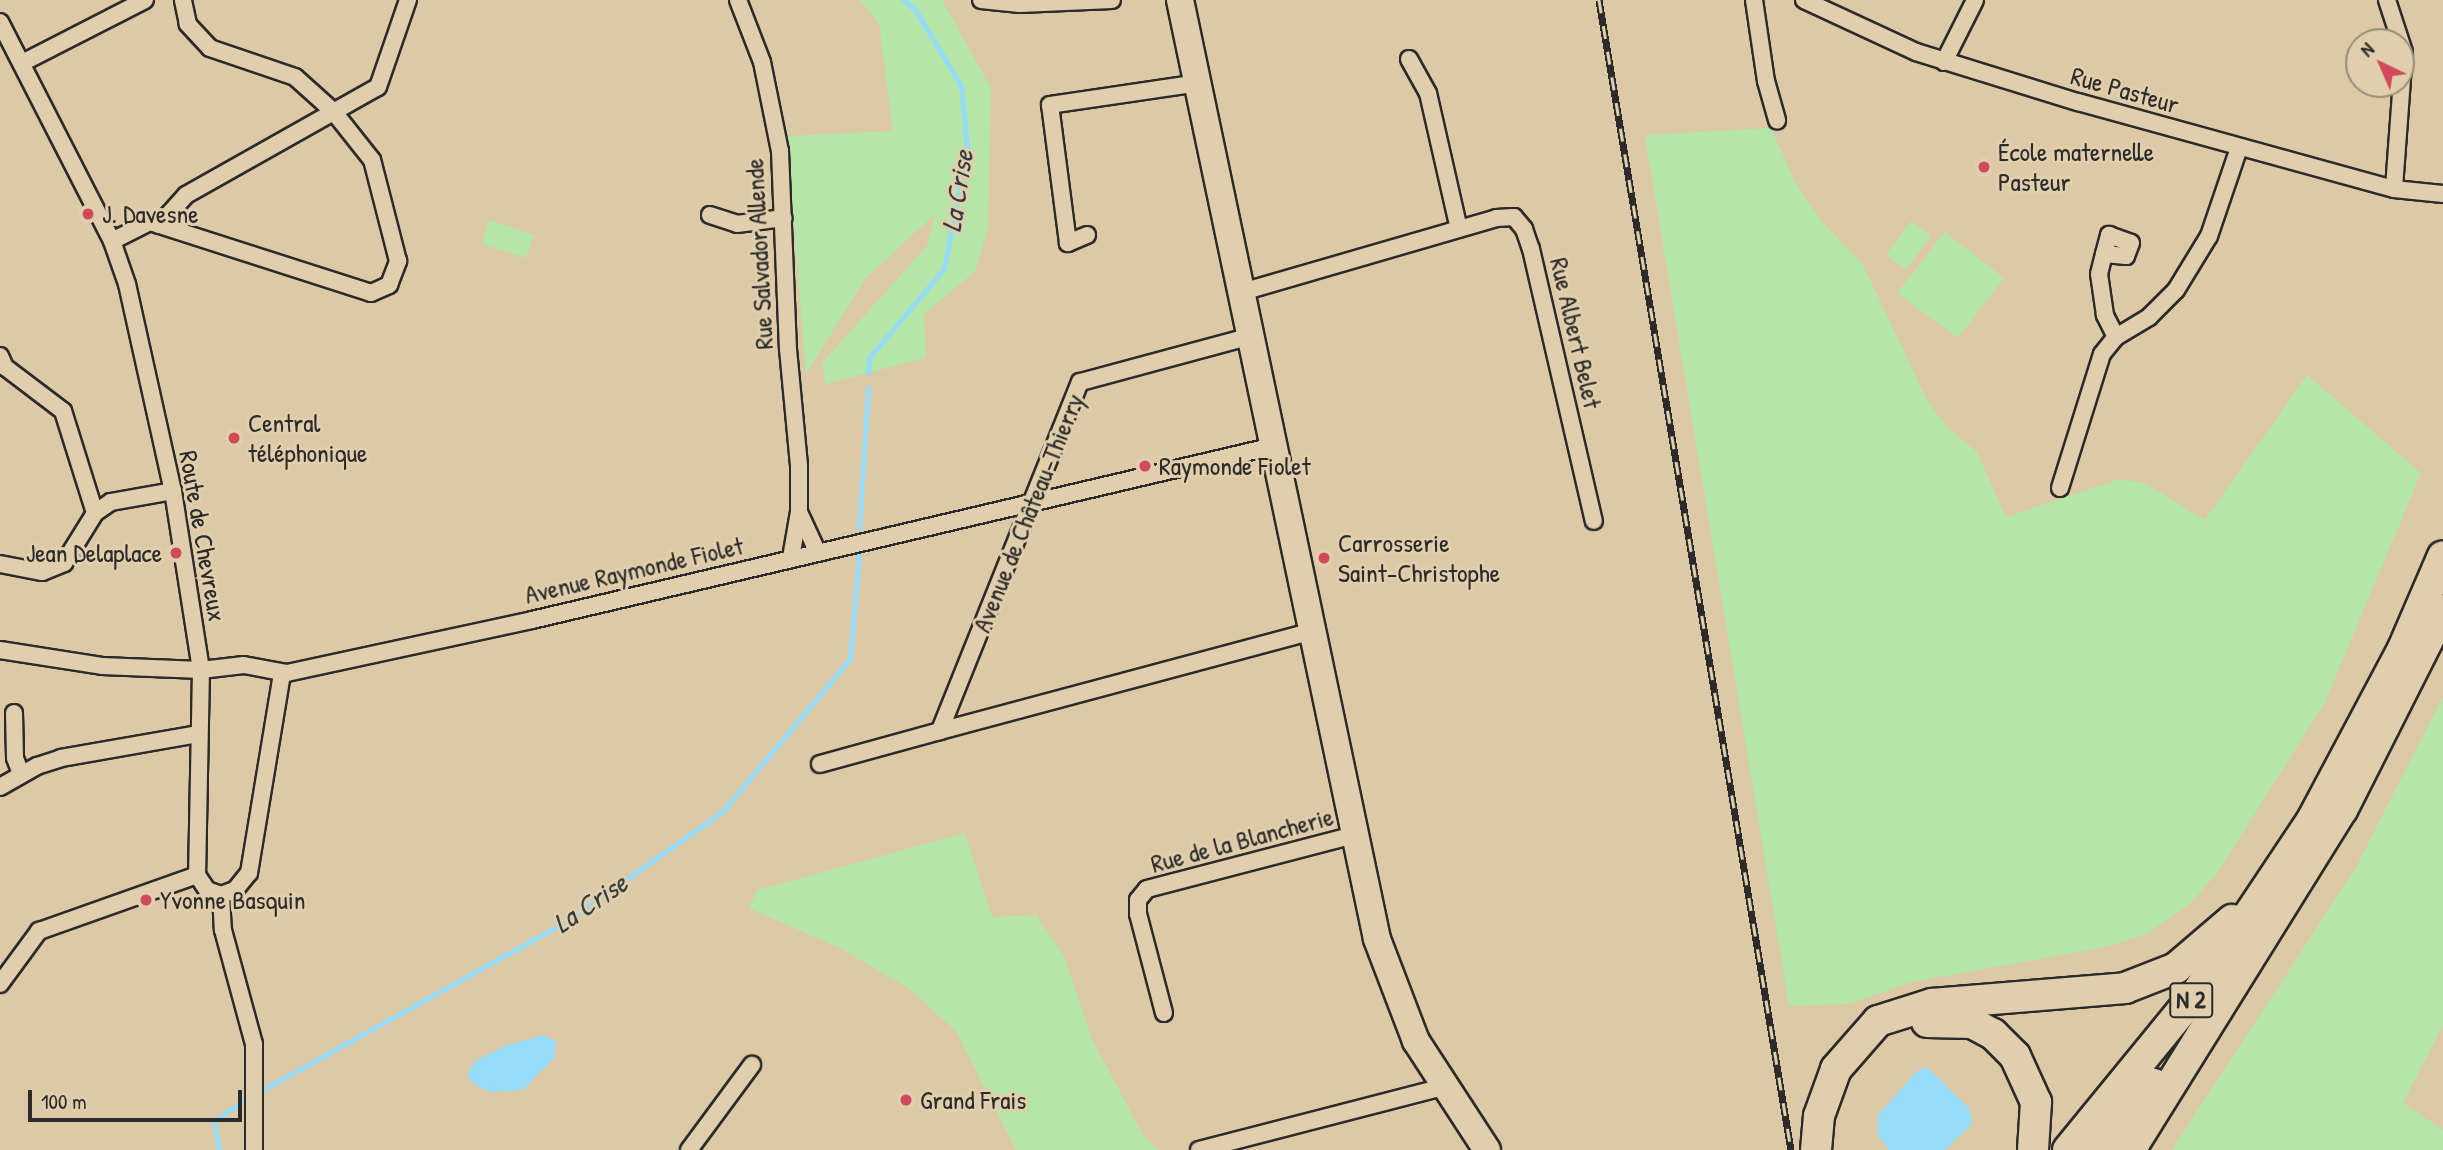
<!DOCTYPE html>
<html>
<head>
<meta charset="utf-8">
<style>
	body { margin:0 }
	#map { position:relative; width:2443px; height:1150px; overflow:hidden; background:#ddc9a5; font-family:"Patrick Hand",sans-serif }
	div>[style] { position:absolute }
	.green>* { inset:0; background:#b4e7a7 }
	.water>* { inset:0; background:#96dbf8 }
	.stream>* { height:4.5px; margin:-2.25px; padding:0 2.25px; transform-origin:2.25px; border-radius:2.25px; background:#96dbf8 }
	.roads { filter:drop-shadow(2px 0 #2b2b2b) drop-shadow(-2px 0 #2b2b2b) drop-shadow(0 2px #2b2b2b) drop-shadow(0 -2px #2b2b2b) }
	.street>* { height:16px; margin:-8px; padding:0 8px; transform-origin:8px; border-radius:8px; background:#e0ceac }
	.primary>* { height:26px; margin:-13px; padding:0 13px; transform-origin:13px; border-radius:13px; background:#e0ceac }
	.highway>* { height:30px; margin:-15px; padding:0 15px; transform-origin:15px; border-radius:15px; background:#e0ceac }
	.rail>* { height:7px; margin-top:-3.5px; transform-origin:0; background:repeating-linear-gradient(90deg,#e0ceac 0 13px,#2b2b2b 0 26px); box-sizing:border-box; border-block:2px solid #2b2b2b }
	.dots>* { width:19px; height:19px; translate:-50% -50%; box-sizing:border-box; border:4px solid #e0ceac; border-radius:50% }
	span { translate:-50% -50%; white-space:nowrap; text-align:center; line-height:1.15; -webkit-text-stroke:6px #e0ceac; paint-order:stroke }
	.shield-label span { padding:2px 5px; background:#e0ceac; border:2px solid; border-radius:5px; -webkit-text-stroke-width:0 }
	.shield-label { font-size:24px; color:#2b2b2b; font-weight:700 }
	.street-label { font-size:26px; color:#2b2b2b }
	.poi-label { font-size:26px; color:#2b2b2b }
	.left { translate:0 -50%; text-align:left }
	.right { translate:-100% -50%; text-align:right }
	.water-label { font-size:28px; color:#363d40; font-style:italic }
	.north { position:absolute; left:2345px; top:28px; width:70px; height:70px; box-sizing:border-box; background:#e0ceac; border:2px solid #988d78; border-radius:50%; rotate:316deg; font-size:19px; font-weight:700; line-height:28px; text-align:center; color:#2b2b2b }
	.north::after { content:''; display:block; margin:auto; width:24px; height:32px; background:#d1495b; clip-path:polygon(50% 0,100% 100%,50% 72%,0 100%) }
	.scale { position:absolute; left:28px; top:1090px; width:214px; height:32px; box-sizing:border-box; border:4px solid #2b2b2b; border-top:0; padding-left:9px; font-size:21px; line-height:24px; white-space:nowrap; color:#2b2b2b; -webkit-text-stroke:5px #e0ceac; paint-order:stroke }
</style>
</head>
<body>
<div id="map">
	<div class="green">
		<i style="clip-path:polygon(860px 0,942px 0,991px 88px,988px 229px,975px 271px,924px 314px,926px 358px,825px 384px,823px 362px,927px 246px,935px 214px,865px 279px,806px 374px,787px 136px,893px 131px,879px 24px)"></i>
		<i style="clip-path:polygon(1771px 128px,1795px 182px,1823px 223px,1862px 263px,1928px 402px,1948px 428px,1977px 452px,2006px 517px,2120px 479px,2144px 483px,2205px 520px,2307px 375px,2421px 473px,2324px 704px,2216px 875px,2187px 906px,2145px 935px,2101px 948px,1911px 982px,1849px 1004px,1789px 1006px,1645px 135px)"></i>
		<i style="clip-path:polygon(489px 220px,534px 235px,526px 258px,482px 244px)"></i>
		<i style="clip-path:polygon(1911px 221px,1931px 236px,1906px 270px,1886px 255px)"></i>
		<i style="clip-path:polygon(1945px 232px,2004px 278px,1958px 338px,1897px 293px)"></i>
		<i style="clip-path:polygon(2443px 697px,2443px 1025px,2403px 1103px,2443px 1130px,2443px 1150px,2172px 1150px,2355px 869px)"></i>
		<i style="clip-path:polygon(965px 833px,992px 917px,1036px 915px,1064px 956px,1093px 1041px,1143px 1135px,1158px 1150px,1016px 1150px,956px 1031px,908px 988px,840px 948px,749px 908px,757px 890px)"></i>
	</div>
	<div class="water">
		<i style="clip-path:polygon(543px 1035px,556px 1041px,554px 1058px,523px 1090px,490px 1092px,472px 1083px,467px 1075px,475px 1061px,507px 1045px)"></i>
		<i style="clip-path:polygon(1927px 1067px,1970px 1109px,1972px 1124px,1945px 1150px,1889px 1150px,1878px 1135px,1878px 1115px,1916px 1072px)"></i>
	</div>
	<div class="stream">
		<i style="left:868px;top:373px;width:15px;rotate:-86deg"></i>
		<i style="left:869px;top:358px;width:116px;rotate:-49.9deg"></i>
		<i style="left:944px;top:269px;width:124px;rotate:-79.3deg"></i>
		<i style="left:967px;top:147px;width:61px;rotate:-95.6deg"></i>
		<i style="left:961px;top:86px;width:87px;rotate:-121deg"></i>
		<i style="left:916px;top:11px;width:17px;rotate:-140deg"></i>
		<i style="left:859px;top:529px;width:141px;rotate:-86.3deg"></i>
		<i style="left:257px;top:1093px;width:351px;rotate:-29deg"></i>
		<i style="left:564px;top:923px;width:193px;rotate:-35.1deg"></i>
		<i style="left:722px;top:812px;width:199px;rotate:-50.1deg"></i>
		<i style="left:850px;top:659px;width:104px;rotate:-85.1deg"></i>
		<i style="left:219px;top:1150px;width:29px;rotate:-100deg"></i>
		<i style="left:214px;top:1121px;width:42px;rotate:-34.4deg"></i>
	</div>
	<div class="roads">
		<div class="street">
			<i style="left:738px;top:0;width:66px;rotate:68.8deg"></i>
			<i style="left:762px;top:62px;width:91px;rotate:78.6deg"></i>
			<i style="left:780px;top:151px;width:198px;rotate:87.7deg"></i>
			<i style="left:788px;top:349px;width:117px;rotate:84.6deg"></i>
			<i style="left:799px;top:465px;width:47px;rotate:90deg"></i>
			<i style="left:799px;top:512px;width:47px;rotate:99.9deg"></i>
			<i style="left:981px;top:0;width:39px;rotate:6deg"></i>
			<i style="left:1020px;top:4px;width:92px;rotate:-2.5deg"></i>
			<i style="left:1754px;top:0;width:82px;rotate:81.6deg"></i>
			<i style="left:1766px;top:81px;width:41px;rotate:74.2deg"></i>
			<i style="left:1804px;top:0;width:123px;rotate:24.9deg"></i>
			<i style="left:1916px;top:52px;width:170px;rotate:17.2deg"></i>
			<i style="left:2078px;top:102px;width:328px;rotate:15.4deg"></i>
			<i style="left:2394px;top:189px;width:49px;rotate:5.8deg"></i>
			<i style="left:2387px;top:0;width:55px;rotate:71.9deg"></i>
			<i style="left:2404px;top:52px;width:137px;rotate:94.2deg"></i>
			<i style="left:0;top:22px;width:246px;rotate:62.9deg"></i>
			<i style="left:112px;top:241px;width:46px;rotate:70.8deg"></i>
			<i style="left:127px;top:284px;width:212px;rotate:77.5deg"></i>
			<i style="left:173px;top:491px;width:181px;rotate:81.1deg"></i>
			<i style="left:201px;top:670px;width:205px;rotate:91.1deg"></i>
			<i style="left:197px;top:875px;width:18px;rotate:56deg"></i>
			<i style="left:207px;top:890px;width:15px;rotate:20deg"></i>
			<i style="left:1409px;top:59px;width:39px;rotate:61deg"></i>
			<i style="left:1428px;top:93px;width:139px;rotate:77.2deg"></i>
			<i style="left:1944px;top:62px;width:69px;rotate:-63.4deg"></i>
			<i style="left:22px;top:63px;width:138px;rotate:-27.1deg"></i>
			<i style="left:710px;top:215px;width:28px;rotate:18deg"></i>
			<i style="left:737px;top:224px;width:47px;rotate:-7.3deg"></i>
			<i style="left:159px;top:225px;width:40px;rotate:-48deg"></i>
			<i style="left:186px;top:195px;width:220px;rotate:-29.4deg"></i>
			<i style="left:378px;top:87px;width:92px;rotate:-71deg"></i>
			<i style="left:1087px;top:235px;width:21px;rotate:157deg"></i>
			<i style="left:1068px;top:243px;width:139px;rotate:-97.4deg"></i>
			<i style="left:1050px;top:105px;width:151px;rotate:-8.4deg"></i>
			<i style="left:112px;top:241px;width:42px;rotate:-26.6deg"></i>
			<i style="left:150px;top:222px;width:232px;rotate:17.8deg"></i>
			<i style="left:371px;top:293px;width:20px;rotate:-24deg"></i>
			<i style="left:389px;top:285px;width:26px;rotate:-69deg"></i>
			<i style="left:398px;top:261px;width:104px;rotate:-104.4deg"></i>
			<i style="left:372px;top:160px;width:61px;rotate:-128.4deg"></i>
			<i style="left:334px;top:112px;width:52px;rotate:-138.1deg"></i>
			<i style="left:295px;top:77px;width:90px;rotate:-161.2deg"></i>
			<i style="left:210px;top:48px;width:33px;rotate:-133deg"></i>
			<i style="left:188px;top:24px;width:25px;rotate:-102deg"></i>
			<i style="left:1242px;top:292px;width:265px;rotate:-16.2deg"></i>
			<i style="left:1496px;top:218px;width:18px;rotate:-3deg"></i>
			<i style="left:1514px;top:217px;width:16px;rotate:50deg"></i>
			<i style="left:1524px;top:229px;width:21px;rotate:71deg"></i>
			<i style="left:1531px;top:249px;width:279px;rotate:77deg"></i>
			<i style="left:1251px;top:336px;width:177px;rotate:164.9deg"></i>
			<i style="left:1080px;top:382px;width:376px;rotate:111.9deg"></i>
			<i style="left:940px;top:731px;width:385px;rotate:-15deg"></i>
			<i style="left:2116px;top:337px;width:39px;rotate:-31deg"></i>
			<i style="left:2149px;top:317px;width:38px;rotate:-45deg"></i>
			<i style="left:2176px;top:290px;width:63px;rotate:-58.6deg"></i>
			<i style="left:2209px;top:236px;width:93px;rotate:-71.2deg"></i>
			<i style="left:0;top:356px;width:12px;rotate:66deg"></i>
			<i style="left:5px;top:367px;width:73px;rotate:37.2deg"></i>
			<i style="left:63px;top:411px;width:107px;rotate:72.6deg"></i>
			<i style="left:2060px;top:488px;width:140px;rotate:-72.6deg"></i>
			<i style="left:2102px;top:354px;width:22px;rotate:-51deg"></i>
			<i style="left:2116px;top:337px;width:25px;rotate:-117deg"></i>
			<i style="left:2105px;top:315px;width:41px;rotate:-98.3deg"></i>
			<i style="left:2099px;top:274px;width:21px;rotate:-76deg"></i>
			<i style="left:2104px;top:254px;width:20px;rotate:-75deg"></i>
			<i style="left:2109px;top:235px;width:23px;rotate:20deg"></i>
			<i style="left:2131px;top:243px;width:14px;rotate:111deg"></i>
			<i style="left:2126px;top:256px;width:22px;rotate:-175deg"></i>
			<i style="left:799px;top:512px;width:43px;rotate:65.2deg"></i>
			<i style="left:0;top:564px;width:43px;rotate:10.8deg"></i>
			<i style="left:42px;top:572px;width:24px;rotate:-22deg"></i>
			<i style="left:64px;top:563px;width:59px;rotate:-58.2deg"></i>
			<i style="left:95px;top:513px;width:19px;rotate:-35deg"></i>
			<i style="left:111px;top:502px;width:63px;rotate:-10.1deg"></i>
			<i style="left:0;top:650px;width:103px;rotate:8.9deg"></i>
			<i style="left:102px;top:666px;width:99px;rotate:2.3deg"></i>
			<i style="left:201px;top:670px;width:43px;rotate:-6.6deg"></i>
			<i style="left:244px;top:665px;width:44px;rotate:10.5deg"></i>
			<i style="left:287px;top:673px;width:251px;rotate:-12.2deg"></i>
			<i style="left:532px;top:620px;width:762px;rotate:-13.2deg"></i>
			<i style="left:14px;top:713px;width:45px;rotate:88.7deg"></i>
			<i style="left:15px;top:758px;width:17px;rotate:69deg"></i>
			<i style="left:820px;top:764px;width:124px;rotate:-15.4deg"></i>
			<i style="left:0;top:787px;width:43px;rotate:-29.6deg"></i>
			<i style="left:37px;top:766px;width:25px;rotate:-18deg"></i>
			<i style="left:61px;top:758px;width:140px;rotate:-9.9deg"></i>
			<i style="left:221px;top:895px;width:35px;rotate:87deg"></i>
			<i style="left:223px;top:930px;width:118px;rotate:74.8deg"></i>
			<i style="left:254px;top:1044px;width:106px;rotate:90deg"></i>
			<i style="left:221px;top:895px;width:15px;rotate:-20deg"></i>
			<i style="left:235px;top:890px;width:22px;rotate:-51deg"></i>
			<i style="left:249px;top:873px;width:202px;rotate:-80.6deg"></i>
			<i style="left:0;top:984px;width:66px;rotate:-53.7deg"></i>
			<i style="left:39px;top:931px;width:168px;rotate:-19.5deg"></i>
			<i style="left:1164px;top:1013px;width:102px;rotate:-104.7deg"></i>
			<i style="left:1138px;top:914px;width:14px;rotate:-90deg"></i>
			<i style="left:1138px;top:900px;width:14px;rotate:-51deg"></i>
			<i style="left:1147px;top:889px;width:214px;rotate:-14.6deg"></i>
			<i style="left:689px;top:1150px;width:106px;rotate:-53.5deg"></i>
			<i style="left:1199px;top:1150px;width:252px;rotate:-14.5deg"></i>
		</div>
		<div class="primary">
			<i style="left:1180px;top:0;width:959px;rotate:78.15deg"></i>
			<i style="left:1377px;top:939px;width:109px;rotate:69.1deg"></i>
			<i style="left:1416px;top:1041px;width:130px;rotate:56.9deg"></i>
		</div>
		<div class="highway">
			<i style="left:1927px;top:1022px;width:45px;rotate:1.3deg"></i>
			<i style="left:1972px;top:1023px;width:24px;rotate:28deg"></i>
			<i style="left:1993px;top:1034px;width:31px;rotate:45deg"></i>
			<i style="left:2015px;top:1056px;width:51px;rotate:65.5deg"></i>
			<i style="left:2036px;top:1102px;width:48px;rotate:93.6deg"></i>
			<i style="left:1816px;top:1150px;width:34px;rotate:-85deg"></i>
			<i style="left:1819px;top:1116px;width:50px;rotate:-70.1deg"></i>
			<i style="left:1836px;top:1069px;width:64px;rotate:-48.8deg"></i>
			<i style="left:1878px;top:1021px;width:57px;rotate:-17.5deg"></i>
			<i style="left:1932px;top:1004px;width:194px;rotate:-4.7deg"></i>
			<i style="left:2125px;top:988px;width:55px;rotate:-21.4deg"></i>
			<i style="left:2176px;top:968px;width:74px;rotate:-40.6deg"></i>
			<i style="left:2068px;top:1150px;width:205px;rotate:-50.7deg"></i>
			<i style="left:2198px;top:991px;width:206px;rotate:-56.3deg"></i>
			<i style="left:2312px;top:820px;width:191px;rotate:-62deg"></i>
			<i style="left:2402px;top:651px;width:103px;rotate:-66.7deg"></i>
			<i style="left:2097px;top:1150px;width:87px;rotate:-49.7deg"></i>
			<i style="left:2130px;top:1150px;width:401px;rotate:-58.1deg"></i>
			<i style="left:2342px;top:810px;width:224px;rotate:-63.2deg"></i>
		</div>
	</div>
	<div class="rail">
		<i style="left:1599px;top:0;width:1166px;rotate:80.52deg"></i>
	</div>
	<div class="dots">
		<i style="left:1984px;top:167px;background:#d1495b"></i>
		<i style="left:88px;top:214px;background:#d1495b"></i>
		<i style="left:234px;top:438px;background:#d1495b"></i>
		<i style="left:1145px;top:466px;background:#d1495b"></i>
		<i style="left:176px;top:553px;background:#d1495b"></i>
		<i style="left:1324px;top:558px;background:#d1495b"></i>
		<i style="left:146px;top:900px;background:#d1495b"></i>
		<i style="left:906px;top:1100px;background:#d1495b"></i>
	</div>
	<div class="shield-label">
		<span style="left:2191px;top:1000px">N 2</span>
	</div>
	<div class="street-label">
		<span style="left:2125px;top:90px;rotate:16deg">Rue Pasteur</span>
		<span style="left:759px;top:254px;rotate:-93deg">Rue Salvador Allende</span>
		<span style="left:1576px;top:333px;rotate:77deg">Rue Albert Belet</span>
		<span style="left:1028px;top:513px;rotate:-68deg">Avenue de Château-Thierry</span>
		<span style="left:203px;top:536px;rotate:80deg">Route de Chevreux</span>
		<span style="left:634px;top:570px;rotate:-13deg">Avenue Raymonde Fiolet</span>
		<span style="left:1242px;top:840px;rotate:-15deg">Rue de la Blancherie</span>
	</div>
	<div class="poi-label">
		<span class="left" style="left:1998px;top:167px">École maternelle<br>Pasteur</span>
		<span class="left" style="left:102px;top:214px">J. Davesne</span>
		<span class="left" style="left:248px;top:438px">Central<br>téléphonique</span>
		<span class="left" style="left:1159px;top:466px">Raymonde Fiolet</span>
		<span class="left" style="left:1338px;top:558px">Carrosserie<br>Saint-Christophe</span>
		<span class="right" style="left:162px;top:553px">Jean Delaplace</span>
		<span class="left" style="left:160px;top:900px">Yvonne Basquin</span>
		<span class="left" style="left:920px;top:1100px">Grand Frais</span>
	</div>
	<div class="water-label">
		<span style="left:957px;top:191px;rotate:-81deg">La Crise</span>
		<span style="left:590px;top:903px;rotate:-34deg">La Crise</span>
	</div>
	<div class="north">N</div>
	<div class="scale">100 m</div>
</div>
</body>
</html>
